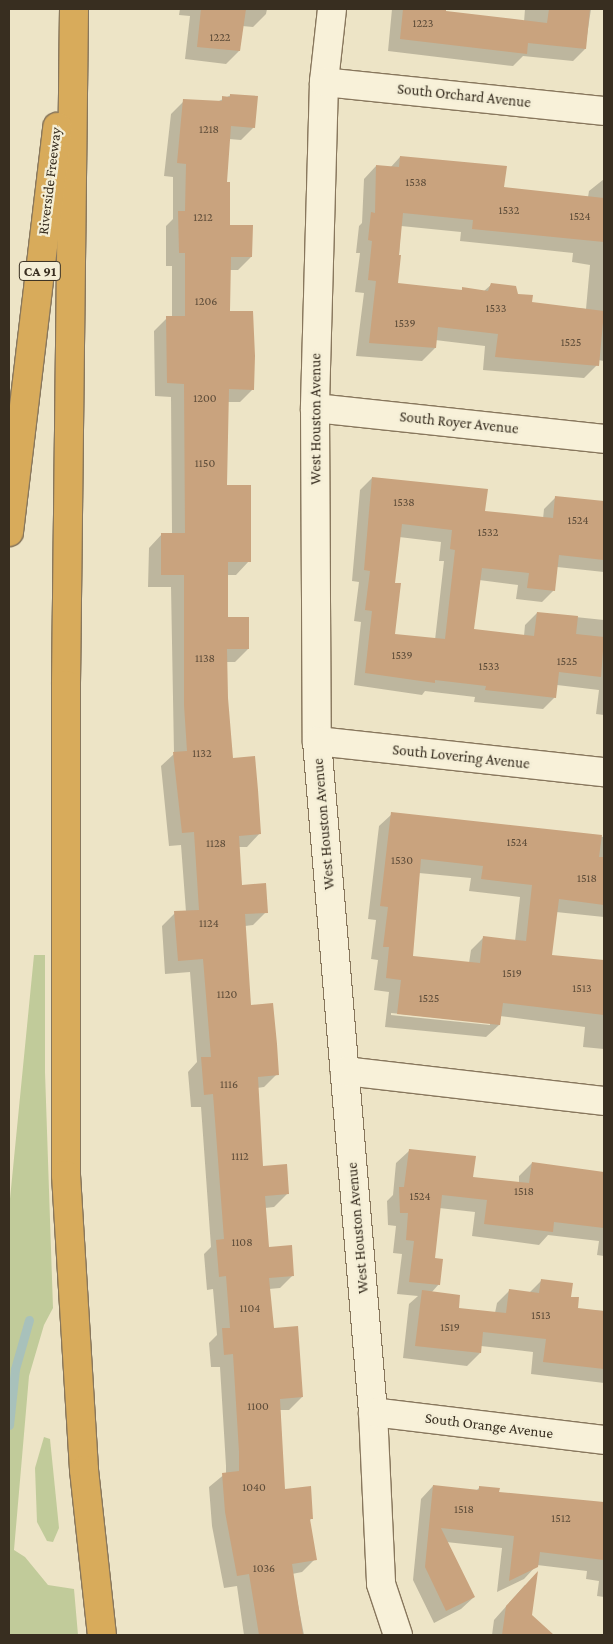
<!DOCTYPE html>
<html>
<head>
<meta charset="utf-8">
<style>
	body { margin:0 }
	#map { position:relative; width:613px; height:1644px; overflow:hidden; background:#ede4c6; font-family:"Crimson Pro",serif }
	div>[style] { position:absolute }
	.green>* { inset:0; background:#c1cb9a }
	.shadow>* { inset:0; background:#0003 }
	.stream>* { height:9px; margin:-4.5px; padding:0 4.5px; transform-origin:4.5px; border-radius:4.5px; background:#a8c1bb }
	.building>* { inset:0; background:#c9a37e }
	.roads { filter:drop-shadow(1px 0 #88775d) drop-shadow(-1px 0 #88775d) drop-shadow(0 1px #88775d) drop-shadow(0 -1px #88775d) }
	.minor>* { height:28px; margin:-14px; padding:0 14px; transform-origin:14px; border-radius:14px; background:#f8f1d9 }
	.motorway>* { height:28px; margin:-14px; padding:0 14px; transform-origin:14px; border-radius:14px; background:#d8ab5b }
	span { translate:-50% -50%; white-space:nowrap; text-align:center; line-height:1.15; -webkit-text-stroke:4.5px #f4eed6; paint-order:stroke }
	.number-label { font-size:12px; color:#5c4b38 }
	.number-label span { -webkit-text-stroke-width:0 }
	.shield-label span { padding:1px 4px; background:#f4eed6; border:1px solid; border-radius:4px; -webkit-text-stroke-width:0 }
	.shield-label { font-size:14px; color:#382e20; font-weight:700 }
	.street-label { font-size:15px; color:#382e20 }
	.frame { position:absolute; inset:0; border:10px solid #382e20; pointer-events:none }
</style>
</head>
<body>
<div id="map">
	<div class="green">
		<i style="clip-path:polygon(34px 955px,45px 955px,45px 1072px,53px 1308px,44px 1325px,29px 1376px,14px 1550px,25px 1557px,48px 1585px,74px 1589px,78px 1635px,9px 1635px,9px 1209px)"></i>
		<i style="clip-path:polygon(44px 1437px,50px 1439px,59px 1528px,53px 1542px,47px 1541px,37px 1522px,35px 1468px)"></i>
	</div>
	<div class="shadow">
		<i style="clip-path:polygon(180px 9px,267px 9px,266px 14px,253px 27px,242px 26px,239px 51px,226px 64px,185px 59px,190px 16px,179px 15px)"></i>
		<i style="clip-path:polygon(392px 9px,445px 9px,444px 12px,524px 22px,525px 9px,591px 9px,585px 49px,573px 61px,523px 56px,513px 66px,388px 51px)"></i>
		<i style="clip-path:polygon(231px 95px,254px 127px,241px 140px,229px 139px,225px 184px,229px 226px,251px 257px,238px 270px,230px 270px,229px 312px,253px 389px,240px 402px,228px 402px,226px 487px,249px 561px,236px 575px,227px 575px,226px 618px,248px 649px,235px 662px,226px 662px,227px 698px,232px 759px,260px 833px,247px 847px,239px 847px,241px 886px,266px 912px,253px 925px,245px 926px,250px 1006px,277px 1074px,264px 1087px,257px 1088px,262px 1167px,287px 1194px,274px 1207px,265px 1208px,268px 1249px,293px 1275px,280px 1288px,269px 1289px,272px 1329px,302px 1397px,289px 1410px,280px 1410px,284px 1490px,312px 1518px,309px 1521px,315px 1559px,302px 1572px,292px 1574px,304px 1635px,244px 1635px,237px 1586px,224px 1588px,212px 1526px,209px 1487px,226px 1473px,226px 1466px,220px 1367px,211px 1367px,209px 1343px,217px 1335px,213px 1289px,207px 1290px,204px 1254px,211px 1247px,201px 1107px,191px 1107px,188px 1072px,197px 1062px,190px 972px,165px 974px,162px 926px,175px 913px,186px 912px,181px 845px,169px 846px,161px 766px,174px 754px,171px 587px,148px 587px,149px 548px,162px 534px,172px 534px,171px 397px,155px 396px,154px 331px,167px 318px,172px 318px,172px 266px,166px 266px,166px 226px,173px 219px,173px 177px,164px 176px,171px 114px,184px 101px,217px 102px)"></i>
		<i style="clip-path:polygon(evenodd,400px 157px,502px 188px,588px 197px,589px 191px,604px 179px,604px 361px,598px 360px,597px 365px,584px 378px,483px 370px,485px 346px,435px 340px,435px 348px,422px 361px,356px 356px,364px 293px,355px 292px,360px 253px,356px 253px,359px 226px,362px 223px,364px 179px,376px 166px,390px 168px,400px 157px,401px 226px,461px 232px,460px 241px,573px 253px,572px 262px,590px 265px,586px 309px,531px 303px,492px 284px,484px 291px,463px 289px,460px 291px,397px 284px,401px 226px)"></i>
		<i style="clip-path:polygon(evenodd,372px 478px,484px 513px,543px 519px,544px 509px,556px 497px,604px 503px,604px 572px,557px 567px,554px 590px,542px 602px,516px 599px,518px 585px,479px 580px,473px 631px,524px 636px,525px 625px,537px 613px,604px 620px,604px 715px,596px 714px,599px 690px,557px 685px,555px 697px,543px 709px,474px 702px,475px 697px,425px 691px,422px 695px,354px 685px,361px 622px,354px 621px,359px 582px,352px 581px,360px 490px,372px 478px,399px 537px,441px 542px,439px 561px,444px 561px,435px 640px,394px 635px,393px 584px,399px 537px)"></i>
		<i style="clip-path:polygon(evenodd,392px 814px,604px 837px,604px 917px,556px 912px,551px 956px,604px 962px,604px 1049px,583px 1047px,585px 1027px,500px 1016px,499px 1025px,486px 1037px,385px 1027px,389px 992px,374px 990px,378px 960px,371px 959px,376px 920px,368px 919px,379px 826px,392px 814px,419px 873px,471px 878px,469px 891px,520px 897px,515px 941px,483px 938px,471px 950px,469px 963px,411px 957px,419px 873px,392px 814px,391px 1013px,490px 1023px,490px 1025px,391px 1015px,391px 1013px)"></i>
		<i style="clip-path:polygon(409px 1151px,472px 1178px,519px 1183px,519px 1176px,532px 1163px,604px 1173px,604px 1256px,597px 1255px,599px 1241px,548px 1235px,539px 1245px,472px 1236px,475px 1212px,439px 1208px,434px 1259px,439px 1284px,431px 1293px,457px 1309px,495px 1313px,497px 1303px,509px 1291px,529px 1293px,541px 1281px,570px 1298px,576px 1309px,604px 1311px,604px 1383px,531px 1374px,533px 1352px,481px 1346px,480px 1353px,467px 1366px,403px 1358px,409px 1304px,418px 1296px,397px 1294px,402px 1254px,393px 1253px,396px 1226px,388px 1225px,387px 1201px,393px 1195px,396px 1163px)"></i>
		<i style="clip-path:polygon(433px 1486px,476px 1491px,480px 1487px,498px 1493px,604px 1504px,604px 1597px,597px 1596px,599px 1581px,586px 1579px,587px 1571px,537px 1565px,524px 1579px,497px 1592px,502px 1548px,446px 1542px,474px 1597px,461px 1609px,434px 1623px,413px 1580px,421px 1499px)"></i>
		<i style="clip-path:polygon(525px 1585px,531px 1615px,552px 1635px,492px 1635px,494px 1620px)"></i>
	</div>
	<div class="stream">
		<i style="left:9px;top:1425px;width:56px;rotate:-83.9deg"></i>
		<i style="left:15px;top:1369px;width:51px;rotate:-74.1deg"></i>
	</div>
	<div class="building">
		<i style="clip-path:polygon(201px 9px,246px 9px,240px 51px,197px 47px)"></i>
		<i style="clip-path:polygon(403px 9px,446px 9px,446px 11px,547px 23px,549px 9px,590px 9px,586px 49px,528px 43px,527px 54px,400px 39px)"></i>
		<i style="clip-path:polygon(230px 94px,258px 96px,255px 128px,231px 126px,227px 182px,230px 182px,230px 225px,253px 225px,252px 257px,231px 257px,230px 311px,253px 311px,255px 356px,254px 390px,229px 389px,227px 485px,251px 485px,251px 562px,228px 562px,228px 617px,249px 617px,249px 649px,227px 649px,228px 698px,233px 758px,255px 756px,258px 790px,261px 834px,239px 836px,242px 885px,266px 883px,268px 913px,245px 914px,251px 1005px,273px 1003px,277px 1044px,279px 1075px,258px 1077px,263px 1166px,287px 1164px,289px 1194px,265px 1196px,269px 1247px,292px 1245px,294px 1276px,269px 1278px,274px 1328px,298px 1326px,303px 1397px,280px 1399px,285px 1489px,311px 1486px,313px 1519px,310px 1519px,317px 1560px,292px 1564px,303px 1635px,259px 1635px,249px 1574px,237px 1576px,225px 1512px,222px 1473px,239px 1471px,239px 1452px,233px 1354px,224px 1355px,222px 1328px,230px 1328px,226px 1276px,219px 1277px,216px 1240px,224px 1239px,213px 1094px,204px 1095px,201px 1057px,211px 1057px,203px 959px,178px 961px,174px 911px,199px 910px,194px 832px,182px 833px,173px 752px,187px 751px,184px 705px,184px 575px,161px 575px,161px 533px,185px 533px,184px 384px,167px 383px,166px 316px,185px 316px,185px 253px,179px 253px,178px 211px,185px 211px,186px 164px,177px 163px,183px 99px,222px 101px,222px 96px,230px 97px)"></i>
		<i style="clip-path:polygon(400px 156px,507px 166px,504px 187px,604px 198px,604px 242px,472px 229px,473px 220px,403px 213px,399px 255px,401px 255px,398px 283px,462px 290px,462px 287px,488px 291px,491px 283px,516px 286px,518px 294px,533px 295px,532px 302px,604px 311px,599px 366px,495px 357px,498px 334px,438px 327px,436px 348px,369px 343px,376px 281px,368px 280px,372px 241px,368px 240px,371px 212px,375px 213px,376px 165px,399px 167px)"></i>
		<i style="clip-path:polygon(evenodd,372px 477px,488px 489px,485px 511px,553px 518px,555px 496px,604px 501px,604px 560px,559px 555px,555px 591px,527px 588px,529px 573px,482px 568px,474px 629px,534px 636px,537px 612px,578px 616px,576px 634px,604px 637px,601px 677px,559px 672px,556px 698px,485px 690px,486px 686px,435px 680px,435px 683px,365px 673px,372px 611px,365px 610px,370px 571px,364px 570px,372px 477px,402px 524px,452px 530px,450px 549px,455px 550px,445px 639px,395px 634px,401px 583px,395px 583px,402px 524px)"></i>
		<i style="clip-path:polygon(evenodd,391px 812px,602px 835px,599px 857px,604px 857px,604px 905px,559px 899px,552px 955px,604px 960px,604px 1015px,503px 1003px,500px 1025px,397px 1014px,401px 980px,386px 978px,389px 947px,383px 947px,388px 907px,380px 906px,391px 812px,421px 859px,483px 866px,481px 879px,532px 885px,526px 941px,483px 936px,480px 963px,413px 956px,421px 859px)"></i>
		<i style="clip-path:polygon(409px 1149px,476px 1156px,473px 1177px,529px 1183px,532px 1162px,604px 1172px,604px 1228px,554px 1222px,553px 1232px,484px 1224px,487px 1200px,442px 1195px,435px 1258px,443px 1259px,440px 1285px,409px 1282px,414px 1241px,406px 1240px,408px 1213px,400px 1213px,399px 1187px,404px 1187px)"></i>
		<i style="clip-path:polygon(541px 1279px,573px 1283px,571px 1297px,579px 1297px,578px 1308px,604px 1311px,604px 1369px,543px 1362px,546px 1339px,483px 1332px,481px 1353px,415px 1346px,422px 1290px,460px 1295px,459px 1308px,506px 1313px,509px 1289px,539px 1293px)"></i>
		<i style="clip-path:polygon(433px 1485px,479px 1490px,479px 1486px,500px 1488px,499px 1492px,604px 1502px,604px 1560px,540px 1552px,538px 1567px,509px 1581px,514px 1536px,441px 1528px,475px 1597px,446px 1611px,425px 1567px)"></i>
		<i style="clip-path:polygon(538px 1571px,532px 1615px,554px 1635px,502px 1635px,506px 1606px)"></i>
	</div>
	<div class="roads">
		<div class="minor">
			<i style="left:332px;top:9px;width:73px;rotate:96.3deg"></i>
			<i style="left:324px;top:82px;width:326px;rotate:91.6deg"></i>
			<i style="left:315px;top:408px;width:333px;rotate:89.7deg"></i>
			<i style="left:317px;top:741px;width:673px;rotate:85.23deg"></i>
			<i style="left:373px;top:1412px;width:172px;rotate:87.3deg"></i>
			<i style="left:381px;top:1584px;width:54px;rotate:71.6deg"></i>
			<i style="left:324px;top:82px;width:281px;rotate:5.9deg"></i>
			<i style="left:315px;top:408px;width:291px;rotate:6.1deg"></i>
			<i style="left:317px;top:741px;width:289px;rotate:6.2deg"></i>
			<i style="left:345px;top:1071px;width:261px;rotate:6.6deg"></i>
			<i style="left:373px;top:1412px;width:233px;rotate:6.9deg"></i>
		</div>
		<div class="motorway">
			<i style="left:74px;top:9px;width:676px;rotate:90.68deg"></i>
			<i style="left:66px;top:685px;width:490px;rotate:90deg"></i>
			<i style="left:66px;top:1175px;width:296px;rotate:86.5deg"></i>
			<i style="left:84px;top:1470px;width:166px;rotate:83.8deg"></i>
			<i style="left:9px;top:532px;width:408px;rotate:-83.2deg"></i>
		</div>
	</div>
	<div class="number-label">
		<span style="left:423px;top:24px">1223</span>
		<span style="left:220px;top:38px">1222</span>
		<span style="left:209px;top:130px">1218</span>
		<span style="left:416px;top:183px">1538</span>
		<span style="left:509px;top:211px">1532</span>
		<span style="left:580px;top:217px">1524</span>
		<span style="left:203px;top:218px">1212</span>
		<span style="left:206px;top:302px">1206</span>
		<span style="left:496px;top:309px">1533</span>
		<span style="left:405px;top:324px">1539</span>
		<span style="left:571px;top:343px">1525</span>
		<span style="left:205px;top:399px">1200</span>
		<span style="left:205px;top:464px">1150</span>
		<span style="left:404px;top:503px">1538</span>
		<span style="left:578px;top:521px">1524</span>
		<span style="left:488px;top:533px">1532</span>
		<span style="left:402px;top:656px">1539</span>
		<span style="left:205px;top:659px">1138</span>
		<span style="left:567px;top:662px">1525</span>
		<span style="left:489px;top:667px">1533</span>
		<span style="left:202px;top:754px">1132</span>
		<span style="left:517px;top:843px">1524</span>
		<span style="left:216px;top:844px">1128</span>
		<span style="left:402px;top:861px">1530</span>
		<span style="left:587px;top:879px">1518</span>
		<span style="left:209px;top:924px">1124</span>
		<span style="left:512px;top:974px">1519</span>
		<span style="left:582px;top:989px">1513</span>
		<span style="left:227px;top:995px">1120</span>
		<span style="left:429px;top:999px">1525</span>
		<span style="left:229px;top:1085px">1116</span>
		<span style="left:240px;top:1157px">1112</span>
		<span style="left:524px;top:1192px">1518</span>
		<span style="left:420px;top:1197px">1524</span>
		<span style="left:242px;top:1243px">1108</span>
		<span style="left:250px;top:1309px">1104</span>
		<span style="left:541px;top:1316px">1513</span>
		<span style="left:450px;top:1328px">1519</span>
		<span style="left:258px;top:1407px">1100</span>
		<span style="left:254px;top:1488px">1040</span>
		<span style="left:464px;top:1510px">1518</span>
		<span style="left:561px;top:1519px">1512</span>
		<span style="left:264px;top:1569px">1036</span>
	</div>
	<div class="shield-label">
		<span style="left:40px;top:271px">CA 91</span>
	</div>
	<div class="street-label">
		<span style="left:464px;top:96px;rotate:6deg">South Orchard Avenue</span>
		<span style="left:50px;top:181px;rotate:-83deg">Riverside Freeway</span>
		<span style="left:316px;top:419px;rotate:-90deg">West Houston Avenue</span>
		<span style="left:459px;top:423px;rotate:6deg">South Royer Avenue</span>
		<span style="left:461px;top:757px;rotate:6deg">South Lovering Avenue</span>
		<span style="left:324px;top:824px;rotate:-95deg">West Houston Avenue</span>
		<span style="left:358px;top:1228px;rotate:-95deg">West Houston Avenue</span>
		<span style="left:489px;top:1426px;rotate:7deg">South Orange Avenue</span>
	</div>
	<div class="frame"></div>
</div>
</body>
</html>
